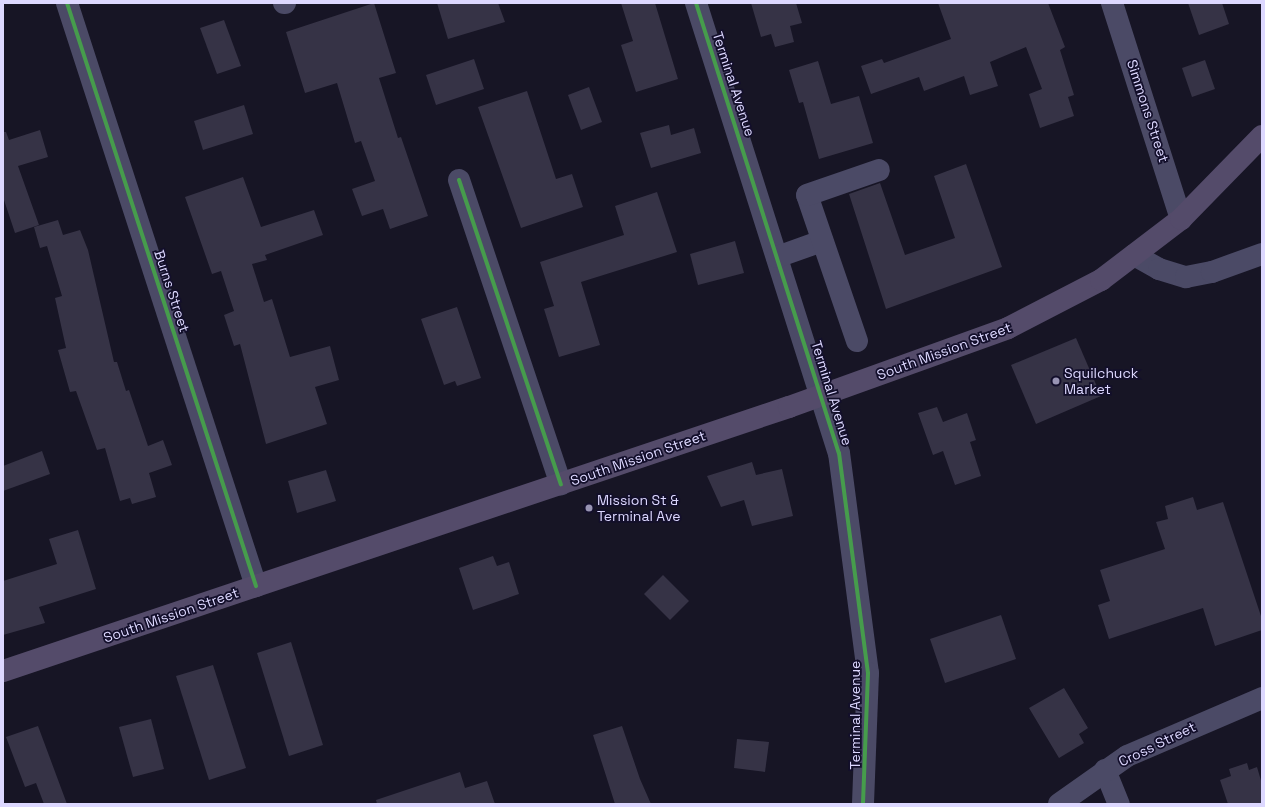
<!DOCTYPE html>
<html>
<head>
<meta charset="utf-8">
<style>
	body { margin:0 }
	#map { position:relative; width:1265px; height:807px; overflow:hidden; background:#171525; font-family:"Space Grotesk",sans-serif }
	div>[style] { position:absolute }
	.building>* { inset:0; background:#363346 }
	.minor>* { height:22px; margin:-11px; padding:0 11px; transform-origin:11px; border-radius:11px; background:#4b4a66 }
	.major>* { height:22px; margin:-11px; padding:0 11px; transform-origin:11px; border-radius:11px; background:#544b6a }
	.cycleway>* { height:4px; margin:-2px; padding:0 2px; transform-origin:2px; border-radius:2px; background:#469c4c }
	.dots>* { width:11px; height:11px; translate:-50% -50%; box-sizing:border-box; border:2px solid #130f2b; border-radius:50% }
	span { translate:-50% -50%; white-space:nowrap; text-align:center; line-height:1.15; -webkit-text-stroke:3.5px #130f2b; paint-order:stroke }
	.street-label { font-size:14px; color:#ddd8ff }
	.poi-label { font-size:14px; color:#ddd8ff }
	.left { translate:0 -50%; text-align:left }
	.frame { position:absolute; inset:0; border:4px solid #ddd8ff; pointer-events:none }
</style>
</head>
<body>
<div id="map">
	<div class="building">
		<i style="clip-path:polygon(374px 3px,396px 73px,379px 78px,398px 138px,401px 137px,428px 216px,390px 229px,383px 209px,362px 216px,352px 189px,375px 181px,361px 141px,355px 143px,337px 83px,305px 93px,286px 32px)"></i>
		<i style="clip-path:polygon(437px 3px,498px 3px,505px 22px,448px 39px)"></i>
		<i style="clip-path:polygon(621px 3px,655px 3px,678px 79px,636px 92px,621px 45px,633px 41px)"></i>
		<i style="clip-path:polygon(751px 3px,796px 3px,802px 23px,790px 26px,794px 42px,775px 47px,771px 34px,761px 37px)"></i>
		<i style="clip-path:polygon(938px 3px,1048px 3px,1065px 47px,1060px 50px,1074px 95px,1068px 97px,1074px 116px,1040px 128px,1029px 94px,1042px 89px,1026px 47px,990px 62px,998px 86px,970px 95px,964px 76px,924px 91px,919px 77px,871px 94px,861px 66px,882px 59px,884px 63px,951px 39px)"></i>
		<i style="clip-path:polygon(1188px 3px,1222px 3px,1229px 24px,1199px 35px)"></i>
		<i style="clip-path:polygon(224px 20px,241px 66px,217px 74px,200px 28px)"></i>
		<i style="clip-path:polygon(474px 59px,484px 89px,436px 105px,426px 75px)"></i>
		<i style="clip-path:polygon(1205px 60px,1215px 89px,1192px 97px,1182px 68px)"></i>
		<i style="clip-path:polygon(818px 61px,831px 104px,859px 96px,873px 143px,819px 159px,803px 102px,799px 103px,789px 70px)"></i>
		<i style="clip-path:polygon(589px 87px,602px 122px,581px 130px,568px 95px)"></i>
		<i style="clip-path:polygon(527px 91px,556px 179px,572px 174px,583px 207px,521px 228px,478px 107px)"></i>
		<i style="clip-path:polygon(244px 105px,253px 134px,203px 150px,194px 121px)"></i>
		<i style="clip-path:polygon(669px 125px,671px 135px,694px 128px,701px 153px,651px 168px,640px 133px)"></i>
		<i style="clip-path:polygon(40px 130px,48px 157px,18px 166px,39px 225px,15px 233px,3px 197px,3px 132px,6px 132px,9px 140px)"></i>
		<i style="clip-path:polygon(966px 164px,1002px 267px,886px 309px,849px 194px,880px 183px,905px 255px,955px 238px,934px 176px)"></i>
		<i style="clip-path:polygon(243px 177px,261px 227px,314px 210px,323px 235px,265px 255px,267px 260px,252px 264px,264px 302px,272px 299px,290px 357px,330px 346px,339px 380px,315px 387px,327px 424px,266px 444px,240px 344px,234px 346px,224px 315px,234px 311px,221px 271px,212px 274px,185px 197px)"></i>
		<i style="clip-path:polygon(657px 192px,677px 252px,581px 282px,600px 345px,559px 357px,544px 309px,554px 306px,540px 262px,624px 235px,615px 206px)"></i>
		<i style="clip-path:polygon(58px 220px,63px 235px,80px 230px,88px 250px,114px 362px,117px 362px,126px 391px,129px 390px,148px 446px,163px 440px,172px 465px,149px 473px,156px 497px,132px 504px,130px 498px,120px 501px,105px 448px,97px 450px,76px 391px,70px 392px,58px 350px,66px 348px,55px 298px,62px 296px,47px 246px,40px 248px,34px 227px)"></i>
		<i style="clip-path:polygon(735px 241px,744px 273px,698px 285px,690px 254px)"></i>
		<i style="clip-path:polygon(457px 307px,481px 378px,457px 386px,455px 381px,444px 385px,421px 319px)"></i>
		<i style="clip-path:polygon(1076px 338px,1101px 396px,1036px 424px,1011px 365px)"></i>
		<i style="clip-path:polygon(937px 407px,943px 422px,967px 413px,976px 440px,970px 442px,981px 476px,955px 485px,943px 451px,933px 455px,918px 413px)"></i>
		<i style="clip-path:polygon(42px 451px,50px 474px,3px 491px,3px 466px)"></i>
		<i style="clip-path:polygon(752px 462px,756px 475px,782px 469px,793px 516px,752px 526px,744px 500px,721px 507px,707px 476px)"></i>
		<i style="clip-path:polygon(326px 470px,336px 501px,297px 513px,288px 481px)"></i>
		<i style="clip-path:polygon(1193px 497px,1197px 510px,1223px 502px,1262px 619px,1262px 630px,1215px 646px,1203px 608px,1109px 639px,1098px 605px,1110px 601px,1100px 570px,1165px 549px,1156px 522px,1168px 519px,1165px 506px)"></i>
		<i style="clip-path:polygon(78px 530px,96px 589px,39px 607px,45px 623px,3px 635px,3px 581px,57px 564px,49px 539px)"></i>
		<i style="clip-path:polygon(493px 556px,497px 566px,509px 562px,519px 594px,473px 610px,459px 568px)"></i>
		<i style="clip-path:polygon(663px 575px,689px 601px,670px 620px,644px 594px)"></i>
		<i style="clip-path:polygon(1001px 615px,1016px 659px,945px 683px,930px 639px)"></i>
		<i style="clip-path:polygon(291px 642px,323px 745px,289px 756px,257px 653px)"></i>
		<i style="clip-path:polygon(213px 665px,246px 768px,209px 780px,176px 676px)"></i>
		<i style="clip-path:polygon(1064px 688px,1088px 728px,1079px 734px,1084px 743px,1059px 758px,1029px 708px)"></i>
		<i style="clip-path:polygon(151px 719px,164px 769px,133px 777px,119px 727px)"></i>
		<i style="clip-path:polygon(38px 726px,67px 804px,44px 804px,36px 783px,25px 787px,6px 737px)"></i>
		<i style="clip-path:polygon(622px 726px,640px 779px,651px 804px,615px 804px,593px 735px)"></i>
		<i style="clip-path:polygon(737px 739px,769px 742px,765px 772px,734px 768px)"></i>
		<i style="clip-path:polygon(1247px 763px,1249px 770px,1257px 767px,1262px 784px,1262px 804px,1228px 804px,1220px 780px,1231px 776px,1229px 769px)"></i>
		<i style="clip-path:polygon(460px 772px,465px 788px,487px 781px,495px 804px,377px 804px,376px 800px)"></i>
	</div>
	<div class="minor">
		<i style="left:67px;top:3px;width:613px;rotate:72.04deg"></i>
		<i style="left:284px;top:3px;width:1px"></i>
		<i style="left:696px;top:3px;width:472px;rotate:72.4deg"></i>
		<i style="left:839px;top:453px;width:222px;rotate:82.5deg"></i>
		<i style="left:868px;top:673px;width:131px;rotate:92.2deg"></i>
		<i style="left:1112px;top:3px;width:227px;rotate:72.3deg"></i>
		<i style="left:459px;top:180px;width:321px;rotate:71.5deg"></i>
		<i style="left:1134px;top:255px;width:29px;rotate:29deg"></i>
		<i style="left:1159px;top:269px;width:28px;rotate:17deg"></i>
		<i style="left:1186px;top:277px;width:26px;rotate:-11deg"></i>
		<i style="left:1212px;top:272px;width:53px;rotate:-19.8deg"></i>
		<i style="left:777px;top:257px;width:48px;rotate:-19.6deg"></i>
		<i style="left:857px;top:341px;width:154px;rotate:-108.9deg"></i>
		<i style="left:807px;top:195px;width:76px;rotate:-19.1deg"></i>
		<i style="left:1105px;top:770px;width:37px;rotate:68deg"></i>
		<i style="left:1059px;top:804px;width:83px;rotate:-35.2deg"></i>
		<i style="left:1127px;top:756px;width:147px;rotate:-23.2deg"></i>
	</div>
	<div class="major">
		<i style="left:3px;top:671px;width:829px;rotate:-18.57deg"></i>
		<i style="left:789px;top:407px;width:233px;rotate:-19.8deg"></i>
		<i style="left:1008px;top:328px;width:105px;rotate:-27.3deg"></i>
		<i style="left:1101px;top:280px;width:101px;rotate:-37.3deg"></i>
		<i style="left:1181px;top:219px;width:116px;rotate:-45.7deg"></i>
	</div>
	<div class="cycleway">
		<i style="left:67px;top:3px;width:613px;rotate:72.04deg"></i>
		<i style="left:696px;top:3px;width:472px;rotate:72.4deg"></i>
		<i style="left:839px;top:453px;width:222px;rotate:82.5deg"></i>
		<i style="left:868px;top:673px;width:131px;rotate:92.2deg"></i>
		<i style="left:459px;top:180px;width:321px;rotate:71.5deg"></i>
	</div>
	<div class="dots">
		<i style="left:1056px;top:381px;background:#9894b3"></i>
		<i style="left:589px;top:508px;background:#9894b3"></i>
	</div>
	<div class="street-label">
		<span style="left:734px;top:84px;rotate:72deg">Terminal Avenue</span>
		<span style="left:1148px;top:111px;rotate:72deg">Simmons Street</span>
		<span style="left:172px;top:291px;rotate:72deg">Burns Street</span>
		<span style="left:944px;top:351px;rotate:-20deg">South Mission Street</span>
		<span style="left:832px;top:393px;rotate:73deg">Terminal Avenue</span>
		<span style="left:638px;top:458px;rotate:-19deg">South Mission Street</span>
		<span style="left:171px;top:615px;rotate:-19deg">South Mission Street</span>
		<span style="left:855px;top:715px;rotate:-90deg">Terminal Avenue</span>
		<span style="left:1157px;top:744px;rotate:-26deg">Cross Street</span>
	</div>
	<div class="poi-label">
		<span class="left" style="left:1064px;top:381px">Squilchuck<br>Market</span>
		<span class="left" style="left:597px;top:508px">Mission St &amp;<br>Terminal Ave</span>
	</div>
	<div class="frame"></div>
</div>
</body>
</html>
